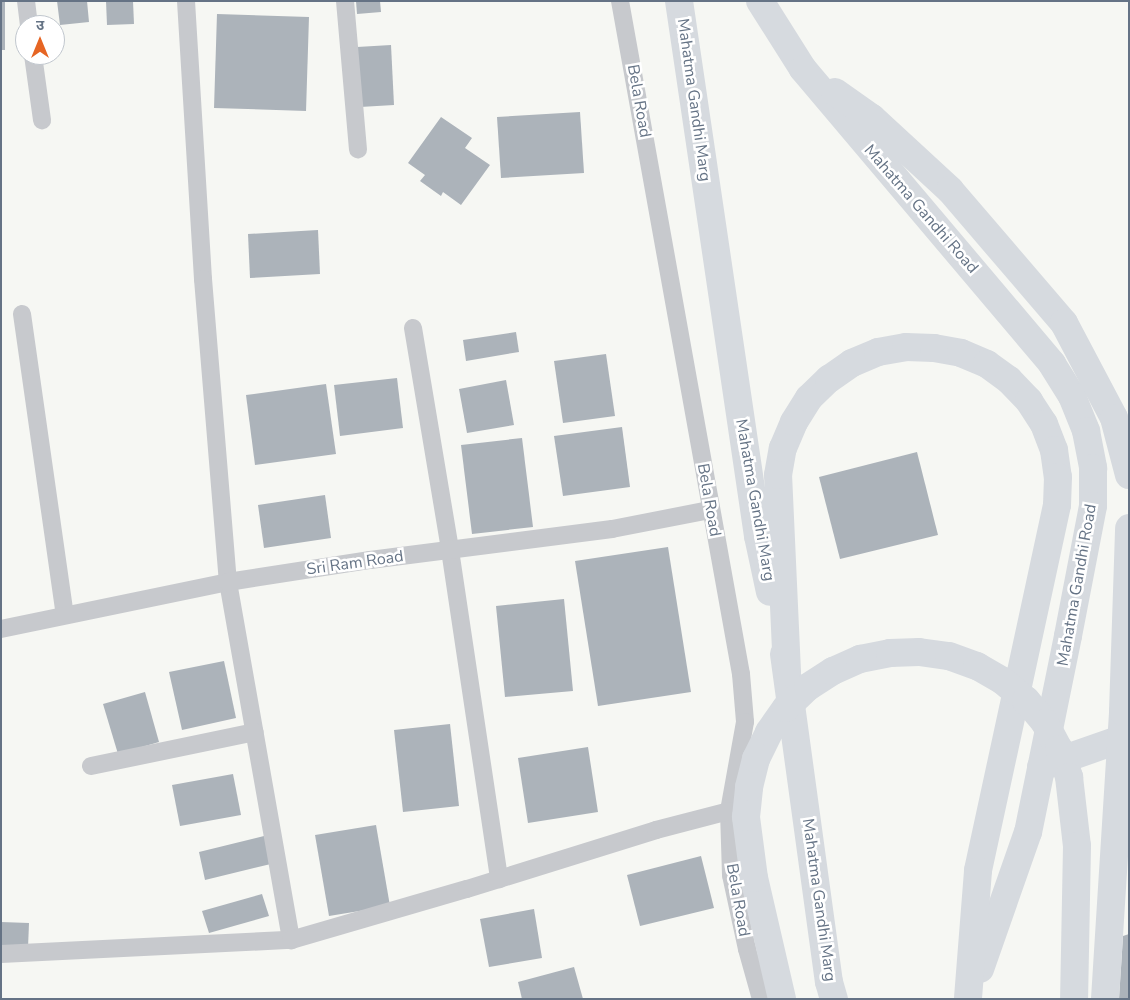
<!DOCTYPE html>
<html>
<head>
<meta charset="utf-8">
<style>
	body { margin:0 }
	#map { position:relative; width:1130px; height:1000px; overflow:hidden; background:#f6f7f3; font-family:"Nunito Sans","Noto Sans Devanagari",sans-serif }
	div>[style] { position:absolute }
	.building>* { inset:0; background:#acb3ba }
	.street>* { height:18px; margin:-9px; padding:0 9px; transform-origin:9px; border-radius:9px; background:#c7c9cd }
	.primary>* { height:28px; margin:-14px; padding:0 14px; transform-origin:14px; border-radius:14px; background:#d6dadf }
	.highway>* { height:28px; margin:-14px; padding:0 14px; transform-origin:14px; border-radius:14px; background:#d6dadf }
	span { translate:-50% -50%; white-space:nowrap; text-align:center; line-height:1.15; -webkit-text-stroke:5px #fff; paint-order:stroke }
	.street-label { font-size:16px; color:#657385 }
	.frame { position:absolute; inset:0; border:2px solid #657385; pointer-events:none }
	.north { position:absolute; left:15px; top:15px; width:50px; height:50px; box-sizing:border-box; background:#fff; border:1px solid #c1c7ce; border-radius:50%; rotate:0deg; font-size:14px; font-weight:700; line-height:20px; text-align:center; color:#657385 }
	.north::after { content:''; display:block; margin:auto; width:18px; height:22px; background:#e66524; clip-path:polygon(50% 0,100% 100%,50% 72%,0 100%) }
</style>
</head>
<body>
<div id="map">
	<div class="building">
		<i style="clip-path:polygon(1px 1px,5px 1px,5px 50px,1px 50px)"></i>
		<i style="clip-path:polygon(57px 1px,87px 1px,89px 22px,60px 25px)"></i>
		<i style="clip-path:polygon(106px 1px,133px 1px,134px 24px,107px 25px)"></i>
		<i style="clip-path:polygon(356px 1px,380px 1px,381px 12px,357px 14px)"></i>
		<i style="clip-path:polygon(217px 14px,309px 17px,306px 111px,214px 108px)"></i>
		<i style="clip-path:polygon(391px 45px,394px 105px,360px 107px,357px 47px)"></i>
		<i style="clip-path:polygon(580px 112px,584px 173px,501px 178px,497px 117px)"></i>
		<i style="clip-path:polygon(441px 117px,472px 138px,465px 148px,490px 165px,461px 205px,443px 192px,441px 196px,420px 181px,425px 175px,408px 163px)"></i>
		<i style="clip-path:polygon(318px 230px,320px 274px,250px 278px,248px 234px)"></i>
		<i style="clip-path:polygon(516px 332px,519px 352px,466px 361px,463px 340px)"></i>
		<i style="clip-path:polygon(606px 354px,615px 416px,563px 423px,554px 361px)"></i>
		<i style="clip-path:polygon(397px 378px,403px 428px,340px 436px,334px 385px)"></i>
		<i style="clip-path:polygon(506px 380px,514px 425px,467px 433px,459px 389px)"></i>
		<i style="clip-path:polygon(326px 384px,336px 454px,255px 465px,246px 395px)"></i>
		<i style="clip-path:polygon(622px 427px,630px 487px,563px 496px,554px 436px)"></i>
		<i style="clip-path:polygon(522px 438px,533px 527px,472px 534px,461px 445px)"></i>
		<i style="clip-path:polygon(917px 452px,938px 535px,840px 559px,819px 477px)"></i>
		<i style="clip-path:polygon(325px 495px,331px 538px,264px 548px,258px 505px)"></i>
		<i style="clip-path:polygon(668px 547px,691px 692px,598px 706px,575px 561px)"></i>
		<i style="clip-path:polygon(564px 599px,573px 691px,505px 697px,496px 606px)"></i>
		<i style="clip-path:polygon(224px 661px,236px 718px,182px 730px,169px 672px)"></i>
		<i style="clip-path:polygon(145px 692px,159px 742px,118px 754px,103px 704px)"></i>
		<i style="clip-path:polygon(450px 724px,459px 806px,403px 812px,394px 730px)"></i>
		<i style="clip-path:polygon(588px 747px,598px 812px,528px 823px,518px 758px)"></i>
		<i style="clip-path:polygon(233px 774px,241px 815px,180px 826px,172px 785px)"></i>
		<i style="clip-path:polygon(376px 825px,390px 906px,329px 916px,315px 835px)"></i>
		<i style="clip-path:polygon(268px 835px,275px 863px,205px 880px,199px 852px)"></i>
		<i style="clip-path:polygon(701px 856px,714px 908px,640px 926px,627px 875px)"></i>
		<i style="clip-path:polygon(262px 894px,269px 916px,209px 933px,202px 911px)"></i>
		<i style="clip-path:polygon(534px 909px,542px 958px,489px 967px,480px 919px)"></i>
		<i style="clip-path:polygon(1px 922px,29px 923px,28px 948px,1px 947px)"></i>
		<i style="clip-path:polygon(1129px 934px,1129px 999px,1119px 999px,1123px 936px)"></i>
		<i style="clip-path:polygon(574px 967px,583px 999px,522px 999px,518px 982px)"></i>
	</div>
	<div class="street">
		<i style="left:26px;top:1px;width:24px;rotate:83deg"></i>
		<i style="left:186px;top:1px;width:279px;rotate:86.5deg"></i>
		<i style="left:203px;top:279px;width:304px;rotate:85.3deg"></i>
		<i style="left:228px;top:582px;width:364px;rotate:80deg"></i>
		<i style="left:345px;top:1px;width:149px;rotate:85deg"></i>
		<i style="left:620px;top:1px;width:684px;rotate:79.81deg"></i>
		<i style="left:741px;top:674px;width:48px;rotate:85.2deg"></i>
		<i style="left:745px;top:722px;width:90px;rotate:100.2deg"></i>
		<i style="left:729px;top:811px;width:64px;rotate:88.2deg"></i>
		<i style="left:731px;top:875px;width:76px;rotate:77.8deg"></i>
		<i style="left:747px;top:949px;width:52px;rotate:74.4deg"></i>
		<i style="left:33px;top:55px;width:66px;rotate:82.1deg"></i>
		<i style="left:22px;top:314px;width:304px;rotate:81.9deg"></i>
		<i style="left:413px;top:328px;width:225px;rotate:80.5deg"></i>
		<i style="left:450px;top:550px;width:333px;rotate:81.5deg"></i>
		<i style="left:1px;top:629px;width:232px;rotate:-11.7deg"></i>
		<i style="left:228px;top:582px;width:144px;rotate:-8.8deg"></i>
		<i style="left:370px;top:560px;width:244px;rotate:-7.3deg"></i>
		<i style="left:612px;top:529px;width:100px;rotate:-11deg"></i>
		<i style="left:91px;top:766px;width:167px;rotate:-11.7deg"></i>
		<i style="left:1px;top:954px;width:290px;rotate:-2.8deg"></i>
		<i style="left:291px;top:940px;width:183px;rotate:-16.2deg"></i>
		<i style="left:467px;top:889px;width:198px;rotate:-17.3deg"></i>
		<i style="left:656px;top:830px;width:75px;rotate:-14.6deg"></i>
	</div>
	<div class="primary">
		<i style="left:1041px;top:767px;width:85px;rotate:-19.3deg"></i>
	</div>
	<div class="highway">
		<i style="left:679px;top:1px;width:541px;rotate:81.6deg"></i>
		<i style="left:758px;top:536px;width:57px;rotate:77.9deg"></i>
		<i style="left:760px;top:1px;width:80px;rotate:57.7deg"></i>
		<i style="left:803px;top:69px;width:386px;rotate:49.8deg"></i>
		<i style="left:1052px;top:364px;width:38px;rotate:58deg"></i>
		<i style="left:1072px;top:396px;width:38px;rotate:68deg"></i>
		<i style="left:1086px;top:431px;width:38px;rotate:79deg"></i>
		<i style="left:1093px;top:468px;width:38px;rotate:90deg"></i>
		<i style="left:1093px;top:506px;width:132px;rotate:100.9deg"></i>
		<i style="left:1068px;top:636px;width:200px;rotate:101.5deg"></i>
		<i style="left:1028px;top:832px;width:145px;rotate:109.3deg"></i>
		<i style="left:835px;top:92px;width:45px;rotate:35.1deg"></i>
		<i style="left:872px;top:118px;width:106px;rotate:42.7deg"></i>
		<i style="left:950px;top:190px;width:175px;rotate:49.4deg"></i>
		<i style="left:1064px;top:323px;width:107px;rotate:62.2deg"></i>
		<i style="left:1114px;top:418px;width:59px;rotate:75.3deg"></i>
		<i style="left:784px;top:654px;width:331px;rotate:82.2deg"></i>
		<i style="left:829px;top:982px;width:18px;rotate:74deg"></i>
		<i style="left:787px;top:672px;width:197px;rotate:-92.6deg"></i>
		<i style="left:778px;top:475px;width:27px;rotate:-80deg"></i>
		<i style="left:783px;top:448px;width:28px;rotate:-67deg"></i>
		<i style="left:794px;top:422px;width:28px;rotate:-58deg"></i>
		<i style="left:809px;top:398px;width:28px;rotate:-44deg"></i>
		<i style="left:829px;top:379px;width:28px;rotate:-35deg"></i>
		<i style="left:852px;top:363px;width:28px;rotate:-23deg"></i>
		<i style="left:878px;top:352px;width:28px;rotate:-10deg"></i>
		<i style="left:906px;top:347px;width:28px;rotate:2deg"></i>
		<i style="left:934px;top:348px;width:27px;rotate:10deg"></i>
		<i style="left:961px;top:353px;width:28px;rotate:23deg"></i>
		<i style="left:987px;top:364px;width:27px;rotate:36deg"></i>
		<i style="left:1009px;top:380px;width:29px;rotate:46deg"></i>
		<i style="left:1029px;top:401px;width:27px;rotate:57deg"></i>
		<i style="left:1044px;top:424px;width:28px;rotate:69deg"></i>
		<i style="left:1054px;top:450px;width:27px;rotate:82deg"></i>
		<i style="left:1058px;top:477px;width:28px;rotate:92deg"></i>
		<i style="left:1057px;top:505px;width:374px;rotate:102.2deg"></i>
		<i style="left:978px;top:871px;width:128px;rotate:94.5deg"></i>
		<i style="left:782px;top:999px;width:124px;rotate:-103deg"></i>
		<i style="left:754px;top:878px;width:62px;rotate:-97.5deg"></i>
		<i style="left:746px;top:817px;width:30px;rotate:-84deg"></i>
		<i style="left:749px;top:787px;width:29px;rotate:-76deg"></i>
		<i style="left:756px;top:759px;width:30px;rotate:-64deg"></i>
		<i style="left:769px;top:732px;width:29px;rotate:-55deg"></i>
		<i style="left:786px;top:708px;width:30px;rotate:-44deg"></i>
		<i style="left:808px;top:687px;width:30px;rotate:-33deg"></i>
		<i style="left:833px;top:671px;width:30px;rotate:-24deg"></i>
		<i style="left:860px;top:659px;width:31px;rotate:-11deg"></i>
		<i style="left:890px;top:653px;width:29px;rotate:-2deg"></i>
		<i style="left:919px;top:652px;width:30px;rotate:8deg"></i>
		<i style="left:949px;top:656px;width:30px;rotate:20deg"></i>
		<i style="left:977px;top:666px;width:30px;rotate:30deg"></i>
		<i style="left:1003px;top:681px;width:30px;rotate:40deg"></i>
		<i style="left:1026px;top:700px;width:30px;rotate:50deg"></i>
		<i style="left:1045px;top:723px;width:30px;rotate:62deg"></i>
		<i style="left:1059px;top:749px;width:30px;rotate:70deg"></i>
		<i style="left:1069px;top:777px;width:69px;rotate:83.4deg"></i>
		<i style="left:1077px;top:846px;width:153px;rotate:91.1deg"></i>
		<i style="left:1105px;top:999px;width:288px;rotate:-86.4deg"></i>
		<i style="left:1123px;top:712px;width:184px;rotate:-88.1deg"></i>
	</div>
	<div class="street-label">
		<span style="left:694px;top:100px;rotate:82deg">Mahatma Gandhi Marg</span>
		<span style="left:639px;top:101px;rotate:80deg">Bela Road</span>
		<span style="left:921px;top:209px;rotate:49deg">Mahatma Gandhi Road</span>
		<span style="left:709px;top:500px;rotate:80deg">Bela Road</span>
		<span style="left:755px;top:500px;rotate:80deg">Mahatma Gandhi Marg</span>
		<span style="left:355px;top:563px;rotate:-8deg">Sri Ram Road</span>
		<span style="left:1077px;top:585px;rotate:-80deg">Mahatma Gandhi Road</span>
		<span style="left:738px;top:900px;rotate:80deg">Bela Road</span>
		<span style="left:819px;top:900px;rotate:82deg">Mahatma Gandhi Marg</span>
	</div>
	<div class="frame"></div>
	<div class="north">उ</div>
</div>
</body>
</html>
